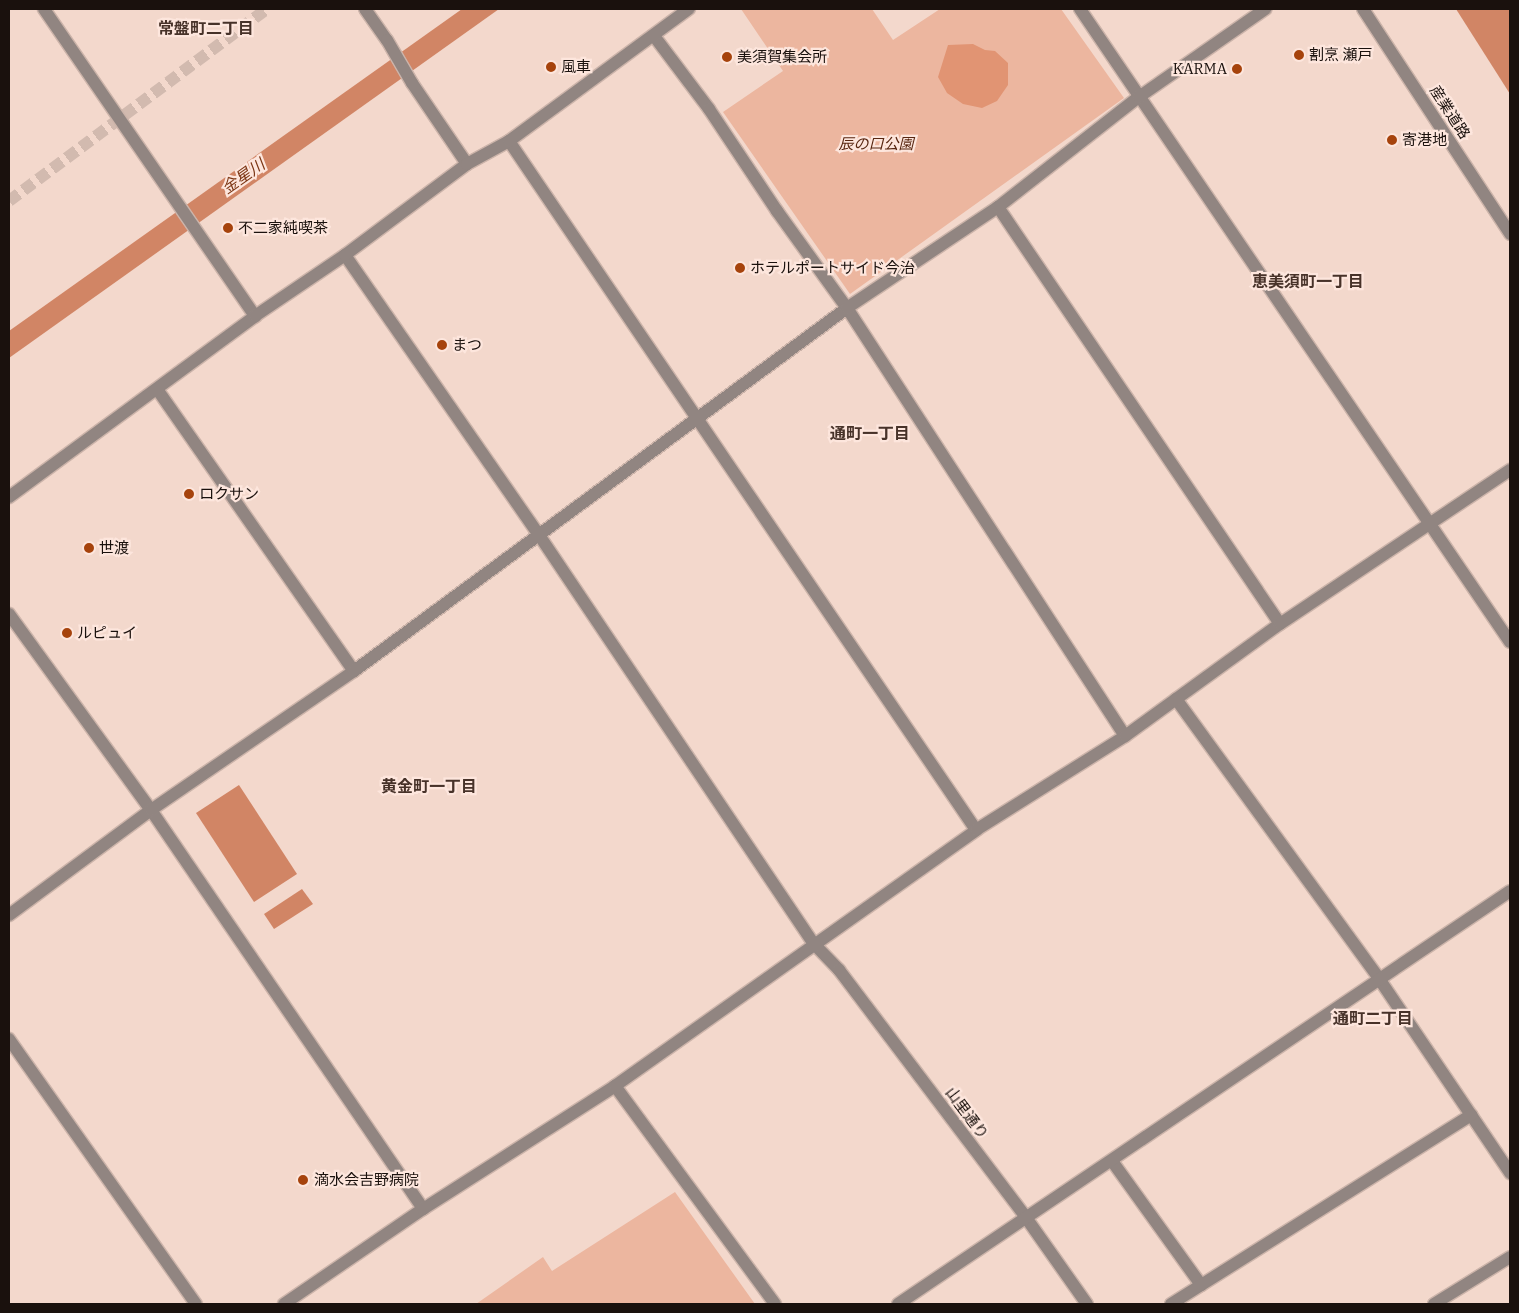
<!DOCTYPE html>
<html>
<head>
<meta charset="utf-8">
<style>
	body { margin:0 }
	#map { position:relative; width:1519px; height:1313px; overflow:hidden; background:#f3d8cc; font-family:"IBM Plex Serif","Noto Sans JP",serif }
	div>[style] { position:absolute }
	.green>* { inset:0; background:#ecb69f }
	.forest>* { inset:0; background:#e19473 }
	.water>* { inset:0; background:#d18565 }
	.pedestrian-tunnel>* { height:12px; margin-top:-6px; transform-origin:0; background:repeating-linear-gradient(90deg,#d2baaf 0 12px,transparent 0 18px) }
	.roads { filter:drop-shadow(1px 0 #ccb4aa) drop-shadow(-1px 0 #ccb4aa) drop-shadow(0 1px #ccb4aa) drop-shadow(0 -1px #ccb4aa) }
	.minor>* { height:12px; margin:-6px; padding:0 6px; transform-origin:6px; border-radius:6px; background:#918581 }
	.tertiary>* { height:12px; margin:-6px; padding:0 6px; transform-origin:6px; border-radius:6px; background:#918581 }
	.dots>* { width:14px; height:14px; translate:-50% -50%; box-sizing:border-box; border:2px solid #fde6dd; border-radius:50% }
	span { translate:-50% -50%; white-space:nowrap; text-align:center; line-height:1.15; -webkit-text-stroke:4.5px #fde6dd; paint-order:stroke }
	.poi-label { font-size:15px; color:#1a110d }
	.left { translate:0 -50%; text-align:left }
	.right { translate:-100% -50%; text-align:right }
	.street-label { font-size:15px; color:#1a110d }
	.park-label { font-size:15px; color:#582610; font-style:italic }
	.neighbourhood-label { font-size:16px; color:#473229; font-weight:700 }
	.water-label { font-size:16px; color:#7b3513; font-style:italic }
	.frame { position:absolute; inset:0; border:10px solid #1a110d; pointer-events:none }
</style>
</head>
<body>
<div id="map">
	<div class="green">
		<i style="clip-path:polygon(741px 9px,872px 9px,893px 40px,940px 9px,1061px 9px,1124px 98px,850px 294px,723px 112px,783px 71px)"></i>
		<i style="clip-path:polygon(675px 1192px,755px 1304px,476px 1304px,543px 1257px,552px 1271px)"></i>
	</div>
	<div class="forest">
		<i style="clip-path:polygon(973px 44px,985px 50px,995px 51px,1008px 63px,1008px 85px,997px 101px,982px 108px,963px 104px,947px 93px,938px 77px,948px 45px)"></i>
	</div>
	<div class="water">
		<i style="clip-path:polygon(462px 9px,499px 9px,9px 358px,9px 331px)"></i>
		<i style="clip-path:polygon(1456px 9px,1510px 9px,1510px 94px)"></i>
		<i style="clip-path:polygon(239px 785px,297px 874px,254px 902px,196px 813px)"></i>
		<i style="clip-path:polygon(302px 889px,313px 904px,274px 929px,264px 914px)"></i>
	</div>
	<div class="pedestrian-tunnel">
		<i style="left:9px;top:201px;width:322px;rotate:-36.7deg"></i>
	</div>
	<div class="roads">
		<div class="minor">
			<i style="left:44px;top:9px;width:373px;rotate:55.5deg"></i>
			<i style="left:365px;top:9px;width:38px;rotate:55deg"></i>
			<i style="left:387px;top:40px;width:50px;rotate:59.8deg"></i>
			<i style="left:412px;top:83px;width:98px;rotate:55.8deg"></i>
			<i style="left:1080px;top:9px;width:765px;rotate:55.81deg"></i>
			<i style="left:654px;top:36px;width:91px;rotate:53deg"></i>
			<i style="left:709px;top:109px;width:123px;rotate:56.3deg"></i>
			<i style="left:777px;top:211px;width:120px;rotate:54.2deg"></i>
			<i style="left:847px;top:308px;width:510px;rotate:56.99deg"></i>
			<i style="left:509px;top:141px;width:832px;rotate:55.87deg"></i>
			<i style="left:998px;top:207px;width:503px;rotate:55.93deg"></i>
			<i style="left:345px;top:255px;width:341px;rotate:55.3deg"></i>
			<i style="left:539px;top:535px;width:494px;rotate:56.1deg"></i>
			<i style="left:815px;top:945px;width:35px;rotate:46deg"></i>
			<i style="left:839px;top:970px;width:312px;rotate:52.9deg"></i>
			<i style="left:1027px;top:1219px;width:104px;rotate:54.8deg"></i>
			<i style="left:157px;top:389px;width:344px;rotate:55.1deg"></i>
			<i style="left:9px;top:497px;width:305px;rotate:-36.3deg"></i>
			<i style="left:255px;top:316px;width:109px;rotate:-34.1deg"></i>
			<i style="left:345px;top:255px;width:152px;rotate:-36.7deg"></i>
			<i style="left:467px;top:164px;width:48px;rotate:-28.7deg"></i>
			<i style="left:509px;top:141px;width:223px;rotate:-36.3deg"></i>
			<i style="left:9px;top:614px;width:242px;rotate:54.1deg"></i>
			<i style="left:151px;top:810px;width:483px;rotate:55.7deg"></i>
			<i style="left:1176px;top:699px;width:347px;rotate:54deg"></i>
			<i style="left:1380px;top:980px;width:233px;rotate:56deg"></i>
			<i style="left:9px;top:915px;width:177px;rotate:-36.5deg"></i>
			<i style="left:151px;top:810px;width:246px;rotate:-34.4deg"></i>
			<i style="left:354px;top:671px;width:612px;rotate:-36.36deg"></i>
			<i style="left:847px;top:308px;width:182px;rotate:-33.8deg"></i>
			<i style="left:998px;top:207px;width:179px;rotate:-38deg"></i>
			<i style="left:1139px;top:97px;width:154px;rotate:-34.9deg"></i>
			<i style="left:9px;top:1039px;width:324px;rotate:54.8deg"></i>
			<i style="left:615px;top:1086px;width:270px;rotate:53.7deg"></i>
			<i style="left:1112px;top:1161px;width:153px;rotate:54.3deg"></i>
			<i style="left:284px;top:1304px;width:168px;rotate:-34.4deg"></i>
			<i style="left:423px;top:1209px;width:228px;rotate:-32.6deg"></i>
			<i style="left:615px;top:1086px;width:443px;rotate:-35.3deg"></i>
			<i style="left:976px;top:830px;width:176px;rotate:-32.2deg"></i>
			<i style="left:1125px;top:736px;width:191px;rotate:-35.9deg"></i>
			<i style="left:1280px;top:624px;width:277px;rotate:-33.8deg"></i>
			<i style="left:898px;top:1304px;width:738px;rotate:-34.01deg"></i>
			<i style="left:1171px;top:1304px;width:355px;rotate:-32.2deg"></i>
			<i style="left:1434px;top:1304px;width:89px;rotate:-31.7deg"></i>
		</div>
		<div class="tertiary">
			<i style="left:1363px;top:9px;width:269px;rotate:56.8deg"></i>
		</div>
	</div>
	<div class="dots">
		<i style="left:1299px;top:55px;background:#a6430c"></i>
		<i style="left:727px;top:57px;background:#a6430c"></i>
		<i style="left:551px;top:67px;background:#a6430c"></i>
		<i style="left:1237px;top:69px;background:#a6430c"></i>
		<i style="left:1392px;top:140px;background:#a6430c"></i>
		<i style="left:228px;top:228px;background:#a6430c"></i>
		<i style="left:740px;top:268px;background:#a6430c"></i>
		<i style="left:442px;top:345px;background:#a6430c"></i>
		<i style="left:189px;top:494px;background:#a6430c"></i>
		<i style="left:89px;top:548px;background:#a6430c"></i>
		<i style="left:67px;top:633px;background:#a6430c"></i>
		<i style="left:303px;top:1180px;background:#a6430c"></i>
	</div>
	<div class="poi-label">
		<span class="left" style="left:1309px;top:55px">割烹 瀬戸</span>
		<span class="left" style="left:737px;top:57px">美須賀集会所</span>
		<span class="left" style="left:561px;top:67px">風車</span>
		<span class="right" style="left:1227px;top:69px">KARMA</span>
		<span class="left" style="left:1402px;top:140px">寄港地</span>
		<span class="left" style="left:238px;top:228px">不二家純喫茶</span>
		<span class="left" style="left:750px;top:268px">ホテルポートサイド今治</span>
		<span class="left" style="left:452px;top:345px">まつ</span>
		<span class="left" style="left:199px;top:494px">ロクサン</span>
		<span class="left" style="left:99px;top:548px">世渡</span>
		<span class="left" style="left:77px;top:633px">ルピュイ</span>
		<span class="left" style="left:314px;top:1180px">滴水会吉野病院</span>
	</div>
	<div class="street-label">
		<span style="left:1450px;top:112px;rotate:57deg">産業道路</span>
		<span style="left:967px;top:1113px;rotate:53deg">山里通り</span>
	</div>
	<div class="park-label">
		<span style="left:876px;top:144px">辰の口公園</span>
	</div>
	<div class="neighbourhood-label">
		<span style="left:206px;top:28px">常盤町二丁目</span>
		<span style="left:1308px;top:281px">恵美須町一丁目</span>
		<span style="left:870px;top:433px">通町一丁目</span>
		<span style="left:429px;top:786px">黄金町一丁目</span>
		<span style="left:1373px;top:1018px">通町二丁目</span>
	</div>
	<div class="water-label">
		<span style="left:243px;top:176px;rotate:-35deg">金星川</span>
	</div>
	<div class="frame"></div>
</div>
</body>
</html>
